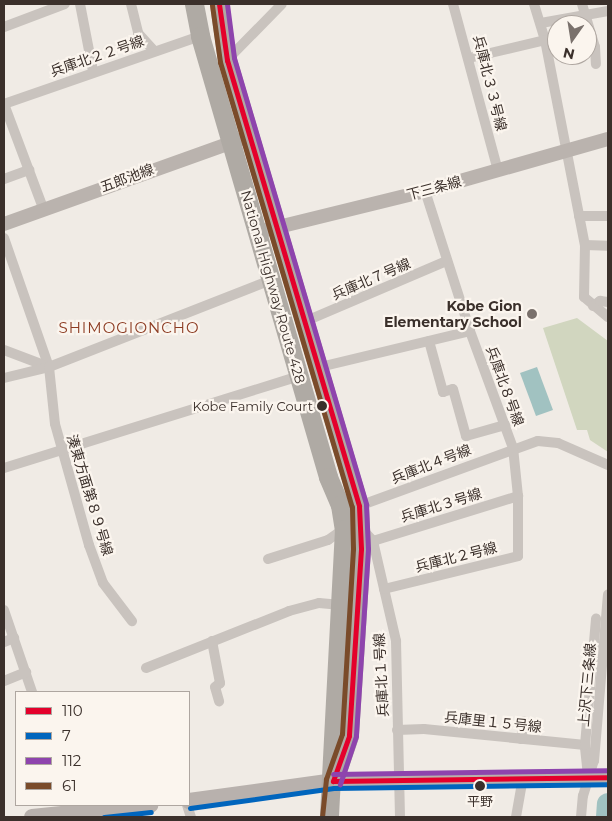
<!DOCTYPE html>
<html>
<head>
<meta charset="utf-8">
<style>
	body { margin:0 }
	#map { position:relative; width:612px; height:821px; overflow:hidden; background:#f0ebe5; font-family:Montserrat,"Noto Sans JP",sans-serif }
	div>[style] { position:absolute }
	.green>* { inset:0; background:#d1d6bf }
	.water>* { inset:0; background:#a1c2c1 }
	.river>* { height:22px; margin:-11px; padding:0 11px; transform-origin:11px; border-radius:11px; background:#a1c2c1 }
	.street>* { height:10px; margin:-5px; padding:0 5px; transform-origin:5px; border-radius:5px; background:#c9c3be }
	.secondary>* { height:14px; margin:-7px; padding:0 7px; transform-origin:7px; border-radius:7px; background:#bab3ae }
	.primary>* { height:16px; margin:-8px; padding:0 8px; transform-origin:8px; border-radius:8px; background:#b8b1ad }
	.highway>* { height:19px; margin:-9.5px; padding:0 9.5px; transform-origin:9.5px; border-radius:9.5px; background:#afaaa4 }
	.bus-1>* { height:5px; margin:-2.5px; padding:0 2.5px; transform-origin:2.5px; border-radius:2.5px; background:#e4002b }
	.bus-2>* { height:5px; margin:-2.5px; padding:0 2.5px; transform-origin:2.5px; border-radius:2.5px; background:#0065bd }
	.bus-3>* { height:5px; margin:-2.5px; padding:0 2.5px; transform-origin:2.5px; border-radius:2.5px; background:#8e44ad }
	.bus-4>* { height:5px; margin:-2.5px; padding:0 2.5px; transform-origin:2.5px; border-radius:2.5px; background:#7a4b2a }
	.dots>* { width:14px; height:14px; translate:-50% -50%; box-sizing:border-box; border:2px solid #fbf5ee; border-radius:50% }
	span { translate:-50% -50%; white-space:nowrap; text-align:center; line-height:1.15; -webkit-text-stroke:4.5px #fbf5ee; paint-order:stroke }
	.bus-label { font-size:13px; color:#3b302b }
	.right { translate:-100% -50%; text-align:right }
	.street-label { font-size:14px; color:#3b302b }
	.poi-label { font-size:14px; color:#3b302b; font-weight:700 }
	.neighbourhood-label { font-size:15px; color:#8c3b22; letter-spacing:1px }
	.frame { position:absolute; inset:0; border:5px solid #3b302b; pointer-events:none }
	.legend { position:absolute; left:15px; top:691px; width:175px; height:115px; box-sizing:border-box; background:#fbf5ee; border:1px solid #aea6a0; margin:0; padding:6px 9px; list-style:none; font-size:15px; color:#3b302b }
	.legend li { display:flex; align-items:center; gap:10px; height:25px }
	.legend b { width:25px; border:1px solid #aea6a0 }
	.north { position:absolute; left:547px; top:15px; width:50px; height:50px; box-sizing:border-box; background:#fbf5ee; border:1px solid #aea6a0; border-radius:50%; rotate:193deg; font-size:14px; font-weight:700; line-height:20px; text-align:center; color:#3b302b }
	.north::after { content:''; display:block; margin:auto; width:18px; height:22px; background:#7a716c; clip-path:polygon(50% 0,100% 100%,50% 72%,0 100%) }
</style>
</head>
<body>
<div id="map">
	<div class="green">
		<i style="clip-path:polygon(577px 318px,608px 341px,608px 452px,590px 440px,587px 430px,577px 430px,543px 328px)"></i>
	</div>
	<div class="water">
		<i style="clip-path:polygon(537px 367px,553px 410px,536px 416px,520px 373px)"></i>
	</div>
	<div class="river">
		<i style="left:607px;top:817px;width:13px;rotate:-86deg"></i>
	</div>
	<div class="street">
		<i style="left:80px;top:4px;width:68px;rotate:79deg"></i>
		<i style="left:131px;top:4px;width:30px;rotate:76deg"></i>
		<i style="left:138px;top:33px;width:24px;rotate:48deg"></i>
		<i style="left:453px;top:4px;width:173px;rotate:74.9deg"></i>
		<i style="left:534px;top:4px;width:38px;rotate:73deg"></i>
		<i style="left:545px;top:40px;width:209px;rotate:79deg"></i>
		<i style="left:585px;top:245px;width:52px;rotate:91.1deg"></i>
		<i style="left:584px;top:297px;width:31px;rotate:40deg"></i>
		<i style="left:582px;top:4px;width:45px;rotate:73.2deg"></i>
		<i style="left:595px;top:47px;width:17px;rotate:87deg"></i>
		<i style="left:541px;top:23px;width:68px;rotate:-10.2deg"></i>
		<i style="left:4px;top:27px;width:65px;rotate:-20.7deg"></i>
		<i style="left:469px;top:58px;width:78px;rotate:-13.3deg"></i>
		<i style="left:227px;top:60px;width:78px;rotate:-45.5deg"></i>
		<i style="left:4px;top:104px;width:207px;rotate:-19.1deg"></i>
		<i style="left:4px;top:104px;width:111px;rotate:69.4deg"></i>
		<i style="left:4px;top:179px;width:27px;rotate:-20deg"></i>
		<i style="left:579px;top:216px;width:29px"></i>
		<i style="left:4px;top:238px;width:137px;rotate:70.8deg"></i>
		<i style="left:49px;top:367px;width:57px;rotate:84deg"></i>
		<i style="left:55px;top:424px;width:126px;rotate:74.3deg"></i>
		<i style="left:89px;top:545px;width:40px;rotate:69.8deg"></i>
		<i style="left:103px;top:583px;width:48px;rotate:52.7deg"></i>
		<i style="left:585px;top:245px;width:23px;rotate:2deg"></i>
		<i style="left:593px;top:306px;width:9px;rotate:-36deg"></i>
		<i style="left:600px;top:301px;width:8px;rotate:7deg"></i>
		<i style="left:306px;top:321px;width:153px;rotate:-23.1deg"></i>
		<i style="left:429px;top:341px;width:53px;rotate:74.6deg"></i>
		<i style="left:443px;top:392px;width:10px;rotate:-17deg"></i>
		<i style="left:453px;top:389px;width:49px;rotate:74.5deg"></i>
		<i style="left:466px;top:436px;width:41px;rotate:-15.8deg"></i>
		<i style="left:4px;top:350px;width:48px;rotate:20.7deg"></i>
		<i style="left:320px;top:367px;width:154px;rotate:-13.5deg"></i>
		<i style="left:4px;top:378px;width:46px;rotate:-13.7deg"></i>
		<i style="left:49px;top:367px;width:238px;rotate:-21.4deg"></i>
		<i style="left:4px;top:468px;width:309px;rotate:-17.3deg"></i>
		<i style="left:359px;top:506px;width:190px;rotate:-20deg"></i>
		<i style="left:538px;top:441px;width:20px;rotate:6deg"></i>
		<i style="left:558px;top:443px;width:55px;rotate:23.7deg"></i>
		<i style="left:361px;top:528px;width:18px;rotate:47deg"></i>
		<i style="left:373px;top:541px;width:103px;rotate:77deg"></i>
		<i style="left:396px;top:641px;width:176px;rotate:88.7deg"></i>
		<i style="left:373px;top:541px;width:152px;rotate:-17.2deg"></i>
		<i style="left:268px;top:559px;width:63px;rotate:-17.6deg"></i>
		<i style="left:328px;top:540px;width:19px;rotate:-35deg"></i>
		<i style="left:384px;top:589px;width:138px;rotate:-13.8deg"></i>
		<i style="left:518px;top:556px;width:60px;rotate:-90deg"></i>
		<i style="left:518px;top:496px;width:48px;rotate:-95.9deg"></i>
		<i style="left:513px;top:448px;width:125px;rotate:-110.2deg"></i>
		<i style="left:470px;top:331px;width:147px;rotate:-107.8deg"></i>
		<i style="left:4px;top:610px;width:87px;rotate:71.1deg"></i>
		<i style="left:212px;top:641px;width:43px;rotate:79.2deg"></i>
		<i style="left:220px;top:683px;width:6px;rotate:141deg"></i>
		<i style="left:215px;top:687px;width:15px;rotate:74deg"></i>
		<i style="left:4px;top:642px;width:11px;rotate:-22deg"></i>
		<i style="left:146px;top:668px;width:154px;rotate:-21.7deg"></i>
		<i style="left:289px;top:611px;width:31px;rotate:-15deg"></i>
		<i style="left:319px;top:603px;width:22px;rotate:5deg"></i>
		<i style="left:4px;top:681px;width:24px;rotate:-22deg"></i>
		<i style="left:397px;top:730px;width:27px;rotate:-2deg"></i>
		<i style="left:424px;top:729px;width:162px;rotate:5.7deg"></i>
		<i style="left:521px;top:739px;width:18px;rotate:-81deg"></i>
		<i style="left:588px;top:776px;width:31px;rotate:-96deg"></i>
		<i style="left:585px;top:745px;width:127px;rotate:-85deg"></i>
		<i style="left:187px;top:805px;width:13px;rotate:72deg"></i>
		<i style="left:516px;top:817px;width:40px;rotate:-80deg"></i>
		<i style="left:581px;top:817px;width:21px;rotate:-85deg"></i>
		<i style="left:583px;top:796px;width:37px;rotate:-73deg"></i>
		<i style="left:594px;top:761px;width:167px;rotate:-85.2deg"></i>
	</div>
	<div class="secondary">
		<i style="left:4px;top:224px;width:250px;rotate:-19.7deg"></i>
		<i style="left:258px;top:232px;width:172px;rotate:-13.8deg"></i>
		<i style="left:425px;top:191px;width:190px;rotate:-15.9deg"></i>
	</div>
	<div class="primary">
		<i style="left:189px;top:801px;width:145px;rotate:-7.9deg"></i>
		<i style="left:333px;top:781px;width:275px;rotate:-0.8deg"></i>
		<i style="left:32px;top:817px;width:119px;rotate:-5.8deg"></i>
	</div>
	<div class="highway">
		<i style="left:194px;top:4px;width:33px;rotate:79deg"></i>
		<i style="left:200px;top:36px;width:459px;rotate:73.8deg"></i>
		<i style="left:328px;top:477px;width:30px;rotate:67deg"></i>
		<i style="left:340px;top:505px;width:24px;rotate:81deg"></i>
		<i style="left:344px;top:529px;width:288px;rotate:93deg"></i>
		<i style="left:219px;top:4px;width:57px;rotate:81.9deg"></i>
		<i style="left:227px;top:60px;width:465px;rotate:73.5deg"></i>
		<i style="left:359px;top:506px;width:43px;rotate:87.3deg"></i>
		<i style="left:361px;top:549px;width:187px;rotate:93.7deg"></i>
		<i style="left:349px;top:736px;width:34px;rotate:109deg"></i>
	</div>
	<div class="bus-1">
		<i style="left:219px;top:4px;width:57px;rotate:81.9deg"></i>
		<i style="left:227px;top:60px;width:465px;rotate:73.5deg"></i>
		<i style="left:359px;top:506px;width:43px;rotate:87.3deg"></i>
		<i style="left:361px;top:549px;width:187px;rotate:93.7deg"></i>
		<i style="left:349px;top:736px;width:48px;rotate:109.6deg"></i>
		<i style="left:333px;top:781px;width:275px;rotate:-0.8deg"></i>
	</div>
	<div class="bus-2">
		<i style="left:190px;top:808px;width:145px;rotate:-7.9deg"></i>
		<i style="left:334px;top:788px;width:274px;rotate:-0.8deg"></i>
		<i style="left:104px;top:817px;width:47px;rotate:-6.1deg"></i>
	</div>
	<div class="bus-3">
		<i style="left:227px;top:4px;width:54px;rotate:82.6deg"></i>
		<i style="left:234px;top:58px;width:466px;rotate:73.5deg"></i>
		<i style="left:366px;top:505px;width:44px;rotate:87.4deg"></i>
		<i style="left:368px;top:549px;width:187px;rotate:93.7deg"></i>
		<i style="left:356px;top:736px;width:51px;rotate:108.4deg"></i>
		<i style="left:333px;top:774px;width:275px;rotate:-0.8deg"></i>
	</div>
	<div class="bus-4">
		<i style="left:212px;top:5px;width:58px;rotate:82deg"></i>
		<i style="left:220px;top:62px;width:464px;rotate:73.5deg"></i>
		<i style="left:352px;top:507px;width:42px;rotate:88.6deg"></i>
		<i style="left:353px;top:549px;width:185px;rotate:93.4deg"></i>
		<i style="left:342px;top:734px;width:48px;rotate:109.6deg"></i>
		<i style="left:326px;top:779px;width:37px;rotate:96deg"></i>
	</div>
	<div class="dots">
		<i style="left:532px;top:314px;background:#7a716c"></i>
		<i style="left:322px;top:406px;background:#3b302b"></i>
		<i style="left:480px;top:786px;background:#3b302b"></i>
	</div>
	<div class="bus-label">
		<span class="right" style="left:313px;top:406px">Kobe Family Court</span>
		<span style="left:480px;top:801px">平野</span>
	</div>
	<div class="street-label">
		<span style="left:97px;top:56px;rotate:-19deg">兵庫北２２号線</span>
		<span style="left:490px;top:83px;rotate:76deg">兵庫北３３号線</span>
		<span style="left:127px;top:178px;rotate:-20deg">五郎池線</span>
		<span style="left:434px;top:188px;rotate:-15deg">下三条線</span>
		<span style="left:371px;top:279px;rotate:-23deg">兵庫北７号線</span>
		<span style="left:273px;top:287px;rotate:74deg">National Highway Route 428</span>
		<span style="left:505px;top:386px;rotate:70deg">兵庫北８号線</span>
		<span style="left:431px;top:464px;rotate:-21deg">兵庫北４号線</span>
		<span style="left:90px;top:495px;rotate:73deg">湊東方面第８９号線</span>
		<span style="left:441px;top:505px;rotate:-17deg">兵庫北３号線</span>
		<span style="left:456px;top:557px;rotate:-14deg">兵庫北２号線</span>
		<span style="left:381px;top:675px;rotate:-93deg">兵庫北１号線</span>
		<span style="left:587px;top:685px;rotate:-85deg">上沢下三条線</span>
		<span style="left:493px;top:722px;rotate:6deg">兵庫里１５号線</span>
	</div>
	<div class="poi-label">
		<span class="right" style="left:522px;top:314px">Kobe Gion<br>Elementary School</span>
	</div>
	<div class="neighbourhood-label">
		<span style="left:129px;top:328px">SHIMOGIONCHO</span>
	</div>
	<div class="frame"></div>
	<ul class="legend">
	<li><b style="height:6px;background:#e4002b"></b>110</li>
	<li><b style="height:6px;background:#0065bd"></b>7</li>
	<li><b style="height:6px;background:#8e44ad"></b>112</li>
	<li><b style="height:6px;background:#7a4b2a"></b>61</li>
	</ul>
	<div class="north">N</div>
</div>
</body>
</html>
